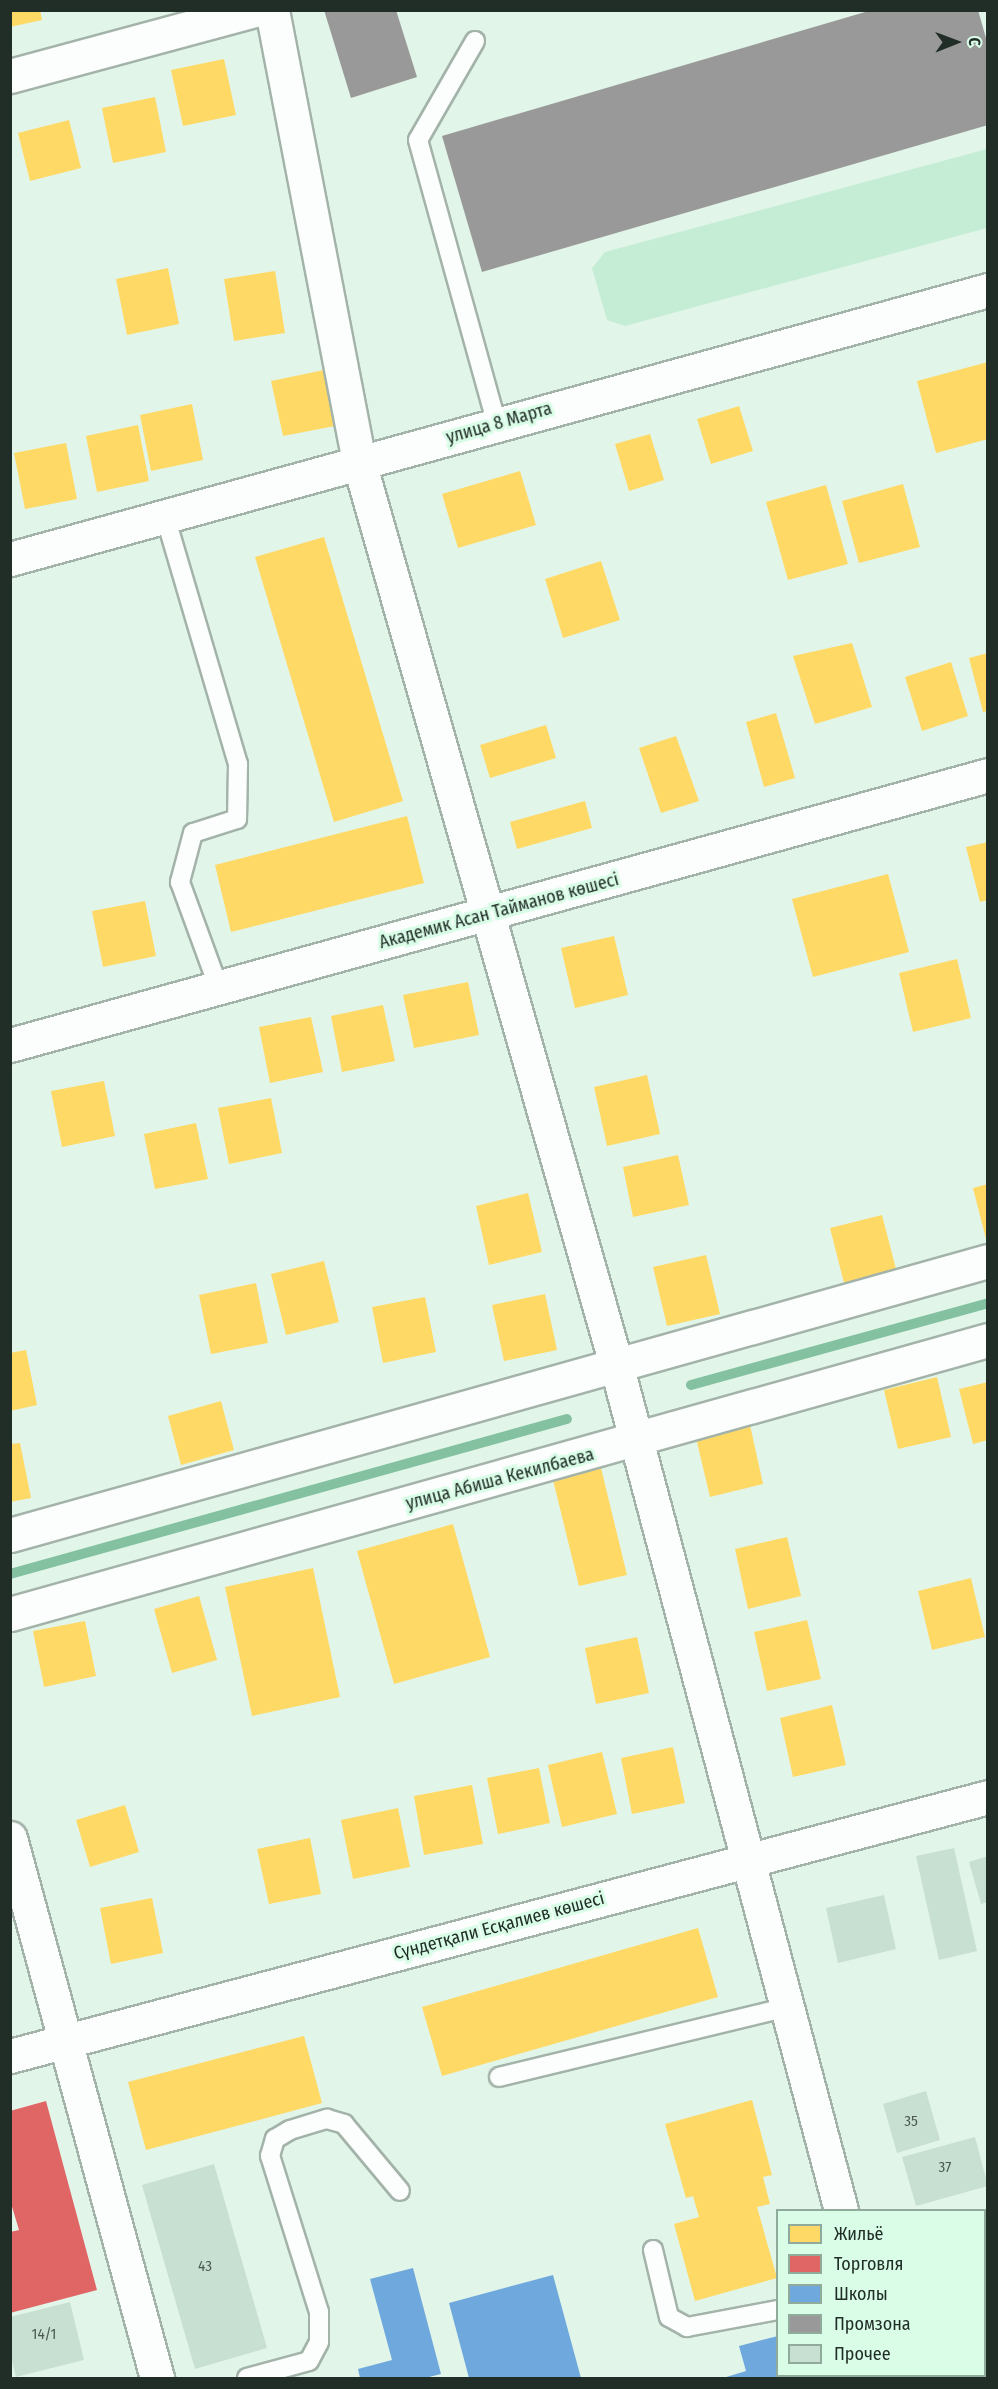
<!DOCTYPE html>
<html>
<head>
<meta charset="utf-8">
<style>
	body { margin:0 }
	#map { position:relative; width:998px; height:2389px; overflow:hidden; background:#e2f5e9; font-family:"Fira Sans Condensed",sans-serif }
	div>[style] { position:absolute }
	.green>* { inset:0; background:#c5edd5 }
	.homes>* { inset:0; background:#ffd966 }
	.shops>* { inset:0; background:#e06666 }
	.schools>* { inset:0; background:#6fa8dc }
	.industry>* { inset:0; background:#999 }
	.stream>* { height:10px; margin:-5px; padding:0 5px; transform-origin:5px; border-radius:5px; background:#83c1a0 }
	.building>* { inset:0; background:#c8e0d1 }
	.roads { filter:drop-shadow(2px 0 #a4b3aa) drop-shadow(-2px 0 #a4b3aa) drop-shadow(0 2px #a4b3aa) drop-shadow(0 -2px #a4b3aa) }
	.lane>* { height:18px; margin:-9px; padding:0 9px; transform-origin:9px; border-radius:9px; background:#fbfefc }
	.street>* { height:33px; margin:-16.5px; padding:0 16.5px; transform-origin:16.5px; border-radius:16.5px; background:#fbfefc }
	span { translate:-50% -50%; white-space:nowrap; text-align:center; line-height:1.15; -webkit-text-stroke:6px #dafde8; paint-order:stroke }
	.number-label { font-size:15px; color:#4b5a52 }
	.number-label span { -webkit-text-stroke-width:0 }
	.street-label { font-size:18px; color:#212e27 }
	.frame { position:absolute; inset:0; border:12px solid #212e27; pointer-events:none }
	.legend { position:absolute; left:776px; top:2209px; width:210px; height:168px; box-sizing:border-box; background:#dafde8; border:2px solid #90aa9b; margin:0; padding:8px 10px; list-style:none; font-size:18px; color:#212e27 }
	.legend li { display:flex; align-items:center; gap:12px; height:30px }
	.legend b { width:30px; border:2px solid #90aa9b }
	.north { position:absolute; left:926px; top:12px; width:60px; height:60px; -webkit-text-stroke:4px #dafde8; paint-order:stroke; rotate:89deg; font-size:16px; font-weight:700; line-height:24px; text-align:center; color:#212e27 }
	.north::after { content:''; display:block; margin:auto; width:21px; height:27px; background:#212e27; clip-path:polygon(50% 0,100% 100%,50% 72%,0 100%) }
</style>
</head>
<body>
<div id="map">
	<div class="green">
		<i style="clip-path:polygon(987px 149px,987px 228px,625px 326px,607px 320px,592px 268px,605px 252px)"></i>
	</div>
	<div class="homes">
		<i style="clip-path:polygon(10px 10px,40px 10px,42px 20px,10px 27px)"></i>
		<i style="clip-path:polygon(224px 59px,236px 115px,183px 126px,171px 70px)"></i>
		<i style="clip-path:polygon(155px 97px,166px 152px,113px 163px,102px 108px)"></i>
		<i style="clip-path:polygon(69px 120px,81px 168px,30px 181px,18px 133px)"></i>
		<i style="clip-path:polygon(168px 268px,179px 324px,127px 335px,116px 279px)"></i>
		<i style="clip-path:polygon(275px 271px,285px 333px,234px 341px,224px 279px)"></i>
		<i style="clip-path:polygon(988px 362px,988px 439px,936px 453px,917px 381px)"></i>
		<i style="clip-path:polygon(324px 370px,335px 426px,283px 436px,271px 381px)"></i>
		<i style="clip-path:polygon(192px 404px,203px 460px,151px 471px,140px 415px)"></i>
		<i style="clip-path:polygon(739px 406px,753px 451px,711px 464px,697px 419px)"></i>
		<i style="clip-path:polygon(138px 425px,149px 481px,97px 492px,86px 436px)"></i>
		<i style="clip-path:polygon(650px 434px,664px 480px,629px 491px,615px 444px)"></i>
		<i style="clip-path:polygon(66px 443px,77px 499px,25px 509px,14px 453px)"></i>
		<i style="clip-path:polygon(520px 471px,536px 525px,458px 548px,442px 494px)"></i>
		<i style="clip-path:polygon(903px 484px,920px 547px,859px 563px,842px 501px)"></i>
		<i style="clip-path:polygon(826px 485px,848px 564px,788px 580px,766px 502px)"></i>
		<i style="clip-path:polygon(324px 537px,403px 801px,334px 822px,255px 557px)"></i>
		<i style="clip-path:polygon(601px 561px,620px 620px,563px 638px,545px 579px)"></i>
		<i style="clip-path:polygon(852px 643px,872px 707px,815px 724px,793px 656px)"></i>
		<i style="clip-path:polygon(988px 653px,988px 711px,983px 712px,969px 658px)"></i>
		<i style="clip-path:polygon(951px 662px,968px 716px,922px 731px,905px 677px)"></i>
		<i style="clip-path:polygon(776px 713px,795px 778px,764px 787px,746px 722px)"></i>
		<i style="clip-path:polygon(546px 725px,556px 758px,490px 778px,480px 745px)"></i>
		<i style="clip-path:polygon(676px 736px,699px 801px,661px 813px,639px 748px)"></i>
		<i style="clip-path:polygon(585px 801px,592px 828px,517px 849px,510px 822px)"></i>
		<i style="clip-path:polygon(407px 816px,424px 883px,231px 932px,215px 865px)"></i>
		<i style="clip-path:polygon(988px 842px,988px 900px,980px 902px,966px 847px)"></i>
		<i style="clip-path:polygon(888px 874px,909px 952px,813px 977px,792px 899px)"></i>
		<i style="clip-path:polygon(145px 901px,156px 956px,103px 967px,92px 911px)"></i>
		<i style="clip-path:polygon(614px 936px,628px 995px,575px 1008px,561px 948px)"></i>
		<i style="clip-path:polygon(957px 959px,971px 1018px,913px 1032px,899px 973px)"></i>
		<i style="clip-path:polygon(468px 982px,479px 1035px,414px 1048px,403px 995px)"></i>
		<i style="clip-path:polygon(383px 1005px,395px 1061px,342px 1072px,331px 1016px)"></i>
		<i style="clip-path:polygon(311px 1017px,323px 1072px,270px 1083px,259px 1027px)"></i>
		<i style="clip-path:polygon(647px 1075px,660px 1134px,607px 1146px,594px 1087px)"></i>
		<i style="clip-path:polygon(104px 1081px,115px 1136px,62px 1147px,51px 1091px)"></i>
		<i style="clip-path:polygon(271px 1098px,282px 1153px,229px 1164px,218px 1108px)"></i>
		<i style="clip-path:polygon(196px 1123px,208px 1179px,155px 1189px,144px 1134px)"></i>
		<i style="clip-path:polygon(678px 1155px,689px 1205px,633px 1217px,623px 1167px)"></i>
		<i style="clip-path:polygon(988px 1184px,988px 1242px,987px 1243px,973px 1188px)"></i>
		<i style="clip-path:polygon(528px 1193px,542px 1252px,489px 1265px,476px 1206px)"></i>
		<i style="clip-path:polygon(882px 1215px,896px 1269px,844px 1283px,830px 1228px)"></i>
		<i style="clip-path:polygon(706px 1255px,720px 1314px,667px 1326px,653px 1267px)"></i>
		<i style="clip-path:polygon(324px 1261px,339px 1322px,286px 1335px,271px 1274px)"></i>
		<i style="clip-path:polygon(256px 1283px,268px 1343px,211px 1354px,199px 1295px)"></i>
		<i style="clip-path:polygon(545px 1294px,557px 1350px,504px 1361px,492px 1305px)"></i>
		<i style="clip-path:polygon(425px 1297px,436px 1352px,383px 1363px,372px 1307px)"></i>
		<i style="clip-path:polygon(26px 1350px,37px 1405px,10px 1411px,10px 1353px)"></i>
		<i style="clip-path:polygon(937px 1377px,951px 1437px,898px 1449px,884px 1390px)"></i>
		<i style="clip-path:polygon(988px 1382px,988px 1440px,973px 1444px,959px 1389px)"></i>
		<i style="clip-path:polygon(221px 1401px,234px 1450px,181px 1465px,168px 1416px)"></i>
		<i style="clip-path:polygon(750px 1425px,763px 1484px,710px 1497px,696px 1438px)"></i>
		<i style="clip-path:polygon(20px 1443px,31px 1498px,10px 1502px,10px 1444px)"></i>
		<i style="clip-path:polygon(601px 1468px,627px 1575px,579px 1586px,553px 1480px)"></i>
		<i style="clip-path:polygon(453px 1524px,490px 1657px,394px 1684px,357px 1551px)"></i>
		<i style="clip-path:polygon(787px 1537px,801px 1596px,748px 1609px,735px 1549px)"></i>
		<i style="clip-path:polygon(313px 1568px,340px 1697px,252px 1716px,225px 1587px)"></i>
		<i style="clip-path:polygon(971px 1578px,985px 1637px,932px 1650px,918px 1591px)"></i>
		<i style="clip-path:polygon(199px 1596px,217px 1660px,172px 1673px,154px 1609px)"></i>
		<i style="clip-path:polygon(807px 1620px,821px 1679px,767px 1691px,754px 1632px)"></i>
		<i style="clip-path:polygon(85px 1621px,96px 1676px,44px 1687px,33px 1631px)"></i>
		<i style="clip-path:polygon(637px 1637px,649px 1693px,596px 1704px,585px 1648px)"></i>
		<i style="clip-path:polygon(832px 1705px,846px 1765px,793px 1777px,780px 1718px)"></i>
		<i style="clip-path:polygon(673px 1747px,685px 1803px,632px 1814px,621px 1758px)"></i>
		<i style="clip-path:polygon(602px 1752px,617px 1814px,562px 1827px,548px 1765px)"></i>
		<i style="clip-path:polygon(539px 1768px,550px 1823px,498px 1834px,487px 1778px)"></i>
		<i style="clip-path:polygon(472px 1785px,483px 1844px,424px 1855px,414px 1796px)"></i>
		<i style="clip-path:polygon(125px 1805px,139px 1852px,90px 1867px,76px 1820px)"></i>
		<i style="clip-path:polygon(398px 1808px,410px 1867px,353px 1879px,341px 1820px)"></i>
		<i style="clip-path:polygon(310px 1838px,321px 1894px,269px 1904px,257px 1849px)"></i>
		<i style="clip-path:polygon(152px 1898px,163px 1953px,111px 1964px,100px 1908px)"></i>
		<i style="clip-path:polygon(698px 1928px,718px 1997px,442px 2076px,422px 2007px)"></i>
		<i style="clip-path:polygon(304px 2036px,322px 2103px,146px 2150px,128px 2082px)"></i>
		<i style="clip-path:polygon(752px 2100px,772px 2175px,763px 2177px,770px 2204px,757px 2207px,777px 2278px,695px 2301px,674px 2224px,699px 2217px,693px 2196px,686px 2198px,665px 2124px)"></i>
	</div>
	<div class="shops">
		<i style="clip-path:polygon(46px 2101px,97px 2290px,10px 2313px,10px 2232px,19px 2230px,10px 2200px,10px 2111px)"></i>
	</div>
	<div class="schools">
		<i style="clip-path:polygon(413px 2268px,441px 2374px,425px 2378px,360px 2378px,358px 2369px,392px 2360px,370px 2279px)"></i>
		<i style="clip-path:polygon(553px 2275px,581px 2378px,469px 2378px,449px 2303px)"></i>
		<i style="clip-path:polygon(778px 2336px,778px 2376px,815px 2378px,723px 2378px,746px 2371px,739px 2346px)"></i>
	</div>
	<div class="industry">
		<i style="clip-path:polygon(324px 10px,396px 10px,417px 77px,351px 98px)"></i>
		<i style="clip-path:polygon(872px 10px,978px 10px,988px 45px,988px 125px,482px 272px,442px 136px)"></i>
	</div>
	<div class="stream">
		<i style="left:691px;top:1385px;width:308px;rotate:-15.4deg"></i>
		<i style="left:10px;top:1574px;width:578px;rotate:-15.55deg"></i>
	</div>
	<div class="building">
		<i style="clip-path:polygon(954px 1848px,977px 1951px,939px 1960px,916px 1856px)"></i>
		<i style="clip-path:polygon(988px 1856px,988px 1902px,981px 1904px,969px 1862px)"></i>
		<i style="clip-path:polygon(884px 1895px,896px 1949px,838px 1963px,826px 1908px)"></i>
		<i style="clip-path:polygon(926px 2091px,940px 2140px,897px 2153px,883px 2104px)"></i>
		<i style="clip-path:polygon(975px 2137px,988px 2186px,916px 2206px,902px 2157px)"></i>
		<i style="clip-path:polygon(214px 2164px,267px 2348px,195px 2369px,142px 2185px)"></i>
		<i style="clip-path:polygon(70px 2302px,84px 2360px,16px 2377px,10px 2353px,10px 2317px)"></i>
		<i style="clip-path:polygon(988px 2313px,988px 2375px,984px 2376px,984px 2314px)"></i>
	</div>
	<div class="roads">
		<div class="lane">
			<i style="left:475px;top:41px;width:114px;rotate:119.9deg"></i>
			<i style="left:418px;top:140px;width:295px;rotate:74.5deg"></i>
			<i style="left:165px;top:516px;width:259px;rotate:73.6deg"></i>
			<i style="left:238px;top:764px;width:55px;rotate:91deg"></i>
			<i style="left:237px;top:819px;width:46px;rotate:162.3deg"></i>
			<i style="left:193px;top:833px;width:51px;rotate:104.9deg"></i>
			<i style="left:180px;top:882px;width:111px;rotate:69.9deg"></i>
			<i style="left:499px;top:2077px;width:297px;rotate:-13.6deg"></i>
			<i style="left:653px;top:2250px;width:69px;rotate:76.6deg"></i>
			<i style="left:669px;top:2317px;width:21px;rotate:29deg"></i>
			<i style="left:687px;top:2327px;width:93px;rotate:-10.6deg"></i>
			<i style="left:247px;top:2378px;width:64px;rotate:-15.3deg"></i>
			<i style="left:309px;top:2361px;width:21px;rotate:-62deg"></i>
			<i style="left:319px;top:2342px;width:30px;rotate:-90deg"></i>
			<i style="left:319px;top:2312px;width:164px;rotate:-107.4deg"></i>
			<i style="left:270px;top:2156px;width:18px;rotate:-74deg"></i>
			<i style="left:275px;top:2139px;width:17px;rotate:-31deg"></i>
			<i style="left:290px;top:2130px;width:39px;rotate:-17deg"></i>
			<i style="left:327px;top:2119px;width:18px;rotate:16deg"></i>
			<i style="left:344px;top:2124px;width:87px;rotate:50.1deg"></i>
		</div>
		<div class="street">
			<i style="left:272px;top:10px;width:460px;rotate:79.1deg"></i>
			<i style="left:359px;top:462px;width:938px;rotate:74.1deg"></i>
			<i style="left:616px;top:1364px;width:875px;rotate:75.11deg"></i>
			<i style="left:10px;top:76px;width:254px;rotate:-15.1deg"></i>
			<i style="left:10px;top:559px;width:1014px;rotate:-15.38deg"></i>
			<i style="left:10px;top:1045px;width:1015px;rotate:-15.43deg"></i>
			<i style="left:10px;top:1535px;width:1016px;rotate:-15.65deg"></i>
			<i style="left:10px;top:1614px;width:1016px;rotate:-15.65deg"></i>
			<i style="left:10px;top:1838px;width:560px;rotate:74.77deg"></i>
			<i style="left:10px;top:2056px;width:1012px;rotate:-14.83deg"></i>
			<i style="left:885px;top:2376px;width:2px;rotate:63deg"></i>
		</div>
	</div>
	<div class="number-label">
		<span style="left:911px;top:2122px">35</span>
		<span style="left:945px;top:2168px">37</span>
		<span style="left:205px;top:2267px">43</span>
		<span style="left:44px;top:2335px">14/1</span>
	</div>
	<div class="street-label">
		<span style="left:499px;top:423px;rotate:-16deg">улица 8 Марта</span>
		<span style="left:499px;top:911px;rotate:-15deg">Академик Асан Тайманов көшесі</span>
		<span style="left:500px;top:1479px;rotate:-15deg">улица Абиша Кекилбаева</span>
		<span style="left:499px;top:1926px;rotate:-15deg">Сүндетқали Есқалиев көшесі</span>
	</div>
	<div class="frame"></div>
	<ul class="legend">
	<li><b style="height:16px;background:#ffd966"></b>Жильё</li>
	<li><b style="height:16px;background:#e06666"></b>Торговля</li>
	<li><b style="height:16px;background:#6fa8dc"></b>Школы</li>
	<li><b style="height:16px;background:#999"></b>Промзона</li>
	<li><b style="height:16px;background:#c8e0d1"></b>Прочее</li>
	</ul>
	<div class="north">С</div>
</div>
</body>
</html>
